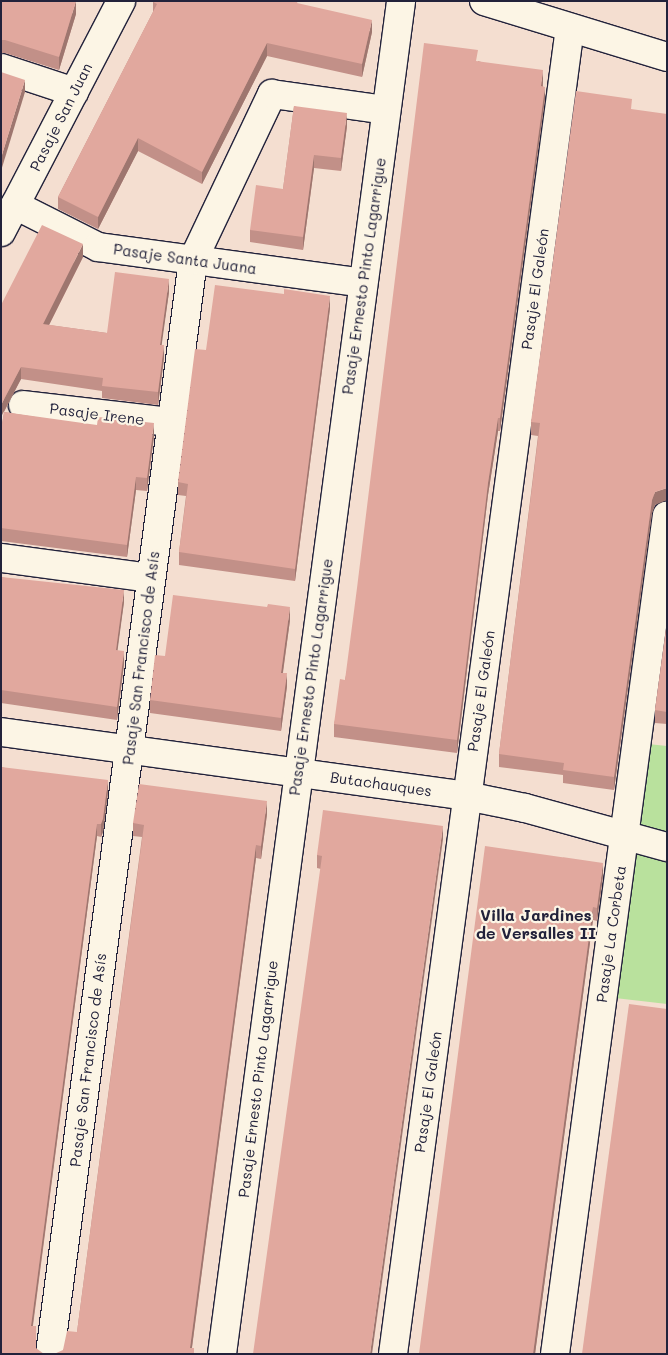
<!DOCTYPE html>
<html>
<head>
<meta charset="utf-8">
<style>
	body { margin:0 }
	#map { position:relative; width:668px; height:1355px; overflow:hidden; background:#f4ded0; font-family:Mali,sans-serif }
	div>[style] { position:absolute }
	.green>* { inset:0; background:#b9e19d }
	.roads { filter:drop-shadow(1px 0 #22223b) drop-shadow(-1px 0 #22223b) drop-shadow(0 1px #22223b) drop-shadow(0 -1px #22223b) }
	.street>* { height:28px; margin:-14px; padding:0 14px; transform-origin:14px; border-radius:14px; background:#fcf5e5 }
	.secondary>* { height:28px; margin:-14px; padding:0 14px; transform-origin:14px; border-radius:14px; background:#fcf5e5 }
	.wall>* { inset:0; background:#c29088 }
	.shaded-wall>* { inset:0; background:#9e766f }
	.building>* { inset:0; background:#e1a89e }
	span { translate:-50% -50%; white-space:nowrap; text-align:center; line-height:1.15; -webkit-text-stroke:4.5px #fcf5e5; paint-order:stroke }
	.street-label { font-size:15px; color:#22223b }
	.neighbourhood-label { font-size:16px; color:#22223b; font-weight:700 }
	.frame { position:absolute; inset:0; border:2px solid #22223b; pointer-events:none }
</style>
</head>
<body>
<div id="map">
	<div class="green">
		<i style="clip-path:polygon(648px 744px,667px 746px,667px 1004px,615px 998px)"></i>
	</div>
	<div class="roads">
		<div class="street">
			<i style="left:1px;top:68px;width:77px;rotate:18.2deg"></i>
			<i style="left:15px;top:205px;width:93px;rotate:26.8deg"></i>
			<i style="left:98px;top:247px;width:267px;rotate:7.7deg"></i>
			<i style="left:1px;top:232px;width:260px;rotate:-62.5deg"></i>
			<i style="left:23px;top:405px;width:149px;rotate:6.6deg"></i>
			<i style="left:1px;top:558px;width:151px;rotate:7.6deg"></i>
			<i style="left:1px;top:732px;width:470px;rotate:7.8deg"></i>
			<i style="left:467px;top:796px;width:59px;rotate:11.7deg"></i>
			<i style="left:525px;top:808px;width:147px;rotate:15.4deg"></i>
			<i style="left:50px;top:1354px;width:1103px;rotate:-82.55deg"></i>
			<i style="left:193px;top:260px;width:184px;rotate:-64.6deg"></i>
			<i style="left:272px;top:94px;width:115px;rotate:8deg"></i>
			<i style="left:222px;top:1354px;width:1365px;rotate:-82.46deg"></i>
			<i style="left:393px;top:1354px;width:1338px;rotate:-82.4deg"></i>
			<i style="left:555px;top:1354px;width:846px;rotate:-82.4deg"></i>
		</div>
		<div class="secondary">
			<i style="left:484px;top:1px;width:191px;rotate:17deg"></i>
		</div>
	</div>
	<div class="wall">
		<i style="clip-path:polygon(1px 1px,76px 14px,59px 70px,5px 53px,1px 53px)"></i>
		<i style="clip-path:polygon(153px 2px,298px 4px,372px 32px,362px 77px,267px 56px,202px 184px,138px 151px,98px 229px,58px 209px,58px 197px,153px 12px)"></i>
		<i style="clip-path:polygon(478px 61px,543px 82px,543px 86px,545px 99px,500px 431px,498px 431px,488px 495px,457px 753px,334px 737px,334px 724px,345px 680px)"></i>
		<i style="clip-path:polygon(294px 106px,347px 126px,341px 171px,314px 168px,303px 250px,250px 242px,250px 230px,283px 189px)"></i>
		<i style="clip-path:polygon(632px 109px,655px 505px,652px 513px,614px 790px,563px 783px,563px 775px,499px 767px,499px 754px,538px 436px,531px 435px,531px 422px)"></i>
		<i style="clip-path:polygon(83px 257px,49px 325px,107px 333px,169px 292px,161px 345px,164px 358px,158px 405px,102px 398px,102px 391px,21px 379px,4px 412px,154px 436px,147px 491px,136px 490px,127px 557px,1px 541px,1px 430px,4px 413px,1px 305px)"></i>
		<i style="clip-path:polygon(284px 294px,330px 308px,295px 581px,179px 565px,179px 552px,186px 496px,178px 495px,178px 482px,206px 350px)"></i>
		<i style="clip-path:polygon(1px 577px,124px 602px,117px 650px,124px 664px,117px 720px,1px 703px)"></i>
		<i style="clip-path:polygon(290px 620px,283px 673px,287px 686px,281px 731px,150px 713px,150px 700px,165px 656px)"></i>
		<i style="clip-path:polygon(667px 622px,667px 724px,655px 723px,655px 710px)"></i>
		<i style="clip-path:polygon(1px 767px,108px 792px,103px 832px,101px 837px,97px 836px,33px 1326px,36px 1348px,1px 1354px)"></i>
		<i style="clip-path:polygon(267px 814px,261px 859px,256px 858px,244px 951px,192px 1348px,194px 1354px,63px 1350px,77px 1332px,142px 837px,133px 836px,133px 823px)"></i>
		<i style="clip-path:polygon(443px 839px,321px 869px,317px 868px,317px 855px)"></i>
		<i style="clip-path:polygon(603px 876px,597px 921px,593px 920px,535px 1354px,419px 1354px)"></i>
	</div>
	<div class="shaded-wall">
		<i style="clip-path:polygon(76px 1px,76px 14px,59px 70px,59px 57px)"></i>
		<i style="clip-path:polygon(372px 20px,372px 32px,362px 77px,362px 64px)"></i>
		<i style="clip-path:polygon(267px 43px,267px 56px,202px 184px,202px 172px)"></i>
		<i style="clip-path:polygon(543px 70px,543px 82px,541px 99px,541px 86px)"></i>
		<i style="clip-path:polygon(25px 80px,25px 92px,1px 171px,1px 158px)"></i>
		<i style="clip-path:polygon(545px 87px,545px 99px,500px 431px,500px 418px)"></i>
		<i style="clip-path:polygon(347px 113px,347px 126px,341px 171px,341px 158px)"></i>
		<i style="clip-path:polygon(138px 138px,138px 151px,98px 229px,98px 217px)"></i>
		<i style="clip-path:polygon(314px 155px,314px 168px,303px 250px,303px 237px)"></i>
		<i style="clip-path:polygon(83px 244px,83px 257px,43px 337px,43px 324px)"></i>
		<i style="clip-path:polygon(169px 279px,169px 292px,160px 357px,160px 345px)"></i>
		<i style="clip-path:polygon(330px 296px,330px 308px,295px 581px,295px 569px)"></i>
		<i style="clip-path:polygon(164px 345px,164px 358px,158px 405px,158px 392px)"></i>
		<i style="clip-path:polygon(21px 367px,21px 379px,1px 417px,1px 405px)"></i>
		<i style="clip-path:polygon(498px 418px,498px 431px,488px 495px,457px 753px,457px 740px,488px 483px)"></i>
		<i style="clip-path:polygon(154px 423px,154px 436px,147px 491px,147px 478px)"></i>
		<i style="clip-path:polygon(136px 477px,136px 490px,127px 557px,127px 545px)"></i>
		<i style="clip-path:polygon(667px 488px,667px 500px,655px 505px,652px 513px,614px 790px,614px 777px,652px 500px,655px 492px)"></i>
		<i style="clip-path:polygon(124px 590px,124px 602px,116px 662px,116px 650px)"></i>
		<i style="clip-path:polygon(290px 607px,290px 620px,281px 685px,281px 673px)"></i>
		<i style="clip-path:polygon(124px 651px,124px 664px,117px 720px,117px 707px)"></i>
		<i style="clip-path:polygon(287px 673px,287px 686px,281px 731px,281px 718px)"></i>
		<i style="clip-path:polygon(108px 780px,108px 792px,103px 832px,101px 837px,101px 824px)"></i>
		<i style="clip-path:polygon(267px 801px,267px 814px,261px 859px,261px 846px)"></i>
		<i style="clip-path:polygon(97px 824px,97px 836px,31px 1338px,31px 1326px)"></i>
		<i style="clip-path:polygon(443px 826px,443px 839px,372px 1354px,370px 1354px)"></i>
		<i style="clip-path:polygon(256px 845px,256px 858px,191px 1354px,190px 1348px)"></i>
		<i style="clip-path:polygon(603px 863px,603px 876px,597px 921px,597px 908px)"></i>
		<i style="clip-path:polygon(593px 907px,593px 920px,535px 1354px,533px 1354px)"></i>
	</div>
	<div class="building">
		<i style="clip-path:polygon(1px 1px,76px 1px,59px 57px,5px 40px,1px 40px)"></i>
		<i style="clip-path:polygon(153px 1px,298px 1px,297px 3px,372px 20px,362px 64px,267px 43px,202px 172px,138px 138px,98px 217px,58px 197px,157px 4px,153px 2px)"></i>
		<i style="clip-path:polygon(424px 43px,478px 50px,476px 61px,543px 70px,541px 86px,545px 87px,500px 418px,498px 418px,488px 483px,457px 740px,334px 724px,340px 679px,345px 680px,357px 588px)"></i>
		<i style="clip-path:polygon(1px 72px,25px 80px,1px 158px)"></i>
		<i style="clip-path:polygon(576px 91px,632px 99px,631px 109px,667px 114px,667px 488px,655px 492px,652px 500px,614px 777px,563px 770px,564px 763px,499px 754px,540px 423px,531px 422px)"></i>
		<i style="clip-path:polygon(294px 106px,347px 113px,341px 158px,314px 155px,303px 237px,250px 230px,256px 185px,283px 189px)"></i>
		<i style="clip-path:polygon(42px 225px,83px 244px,43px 324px,107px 333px,115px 272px,169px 279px,160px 345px,164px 345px,158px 392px,102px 386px,103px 378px,21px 367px,1px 405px,1px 305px)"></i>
		<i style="clip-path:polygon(215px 285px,284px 294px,284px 289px,330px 296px,295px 569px,179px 552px,188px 484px,178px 482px,195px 349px,206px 350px)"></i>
		<i style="clip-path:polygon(4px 412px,97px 425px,98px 417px,154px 423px,147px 478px,136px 477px,127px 545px,1px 528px,1px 430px)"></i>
		<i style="clip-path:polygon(1px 577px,124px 590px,116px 650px,124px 651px,117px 707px,1px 690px)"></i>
		<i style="clip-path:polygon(173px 595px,267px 607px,268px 604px,290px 607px,281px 673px,287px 673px,281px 718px,150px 700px,155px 655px,165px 656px)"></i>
		<i style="clip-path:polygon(667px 622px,667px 712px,655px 710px)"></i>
		<i style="clip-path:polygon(1px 767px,108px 780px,103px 819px,101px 824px,97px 824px,31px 1326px,36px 1326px,36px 1348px,44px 1354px,1px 1354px)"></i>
		<i style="clip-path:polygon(139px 784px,267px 801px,261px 846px,256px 845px,244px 938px,190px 1348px,194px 1348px,194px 1354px,54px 1354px,63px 1350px,67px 1331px,77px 1332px,144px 825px,133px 823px)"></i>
		<i style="clip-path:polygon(323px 810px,443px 826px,370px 1354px,253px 1354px,322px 856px,317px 855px)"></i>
		<i style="clip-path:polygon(485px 846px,603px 863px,597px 908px,593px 907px,533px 1354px,419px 1354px)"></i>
		<i style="clip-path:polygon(629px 1004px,667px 1009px,667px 1354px,582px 1354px)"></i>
	</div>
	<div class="street-label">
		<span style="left:61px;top:117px;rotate:-63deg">Pasaje San Juan</span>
		<span style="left:185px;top:259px;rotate:8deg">Pasaje Santa Juana</span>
		<span style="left:364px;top:276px;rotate:-82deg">Pasaje Ernesto Pinto Lagarrigue</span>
		<span style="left:535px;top:289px;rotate:-82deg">Pasaje El Galeón</span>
		<span style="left:97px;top:414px;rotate:7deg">Pasaje Irene</span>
		<span style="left:141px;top:658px;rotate:-83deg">Pasaje San Francisco de Asís</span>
		<span style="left:311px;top:677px;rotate:-82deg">Pasaje Ernesto Pinto Lagarrigue</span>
		<span style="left:481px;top:691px;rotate:-82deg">Pasaje El Galeón</span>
		<span style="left:381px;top:784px;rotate:8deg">Butachauques</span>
		<span style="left:611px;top:934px;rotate:-82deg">Pasaje La Corbeta</span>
		<span style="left:88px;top:1060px;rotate:-83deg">Pasaje San Francisco de Asís</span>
		<span style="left:258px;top:1079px;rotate:-83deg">Pasaje Ernesto Pinto Lagarrigue</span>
		<span style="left:428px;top:1092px;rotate:-82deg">Pasaje El Galeón</span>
	</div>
	<div class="neighbourhood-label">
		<span style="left:536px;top:924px">Villa Jardines<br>de Versalles II</span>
	</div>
	<div class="frame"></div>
</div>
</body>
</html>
